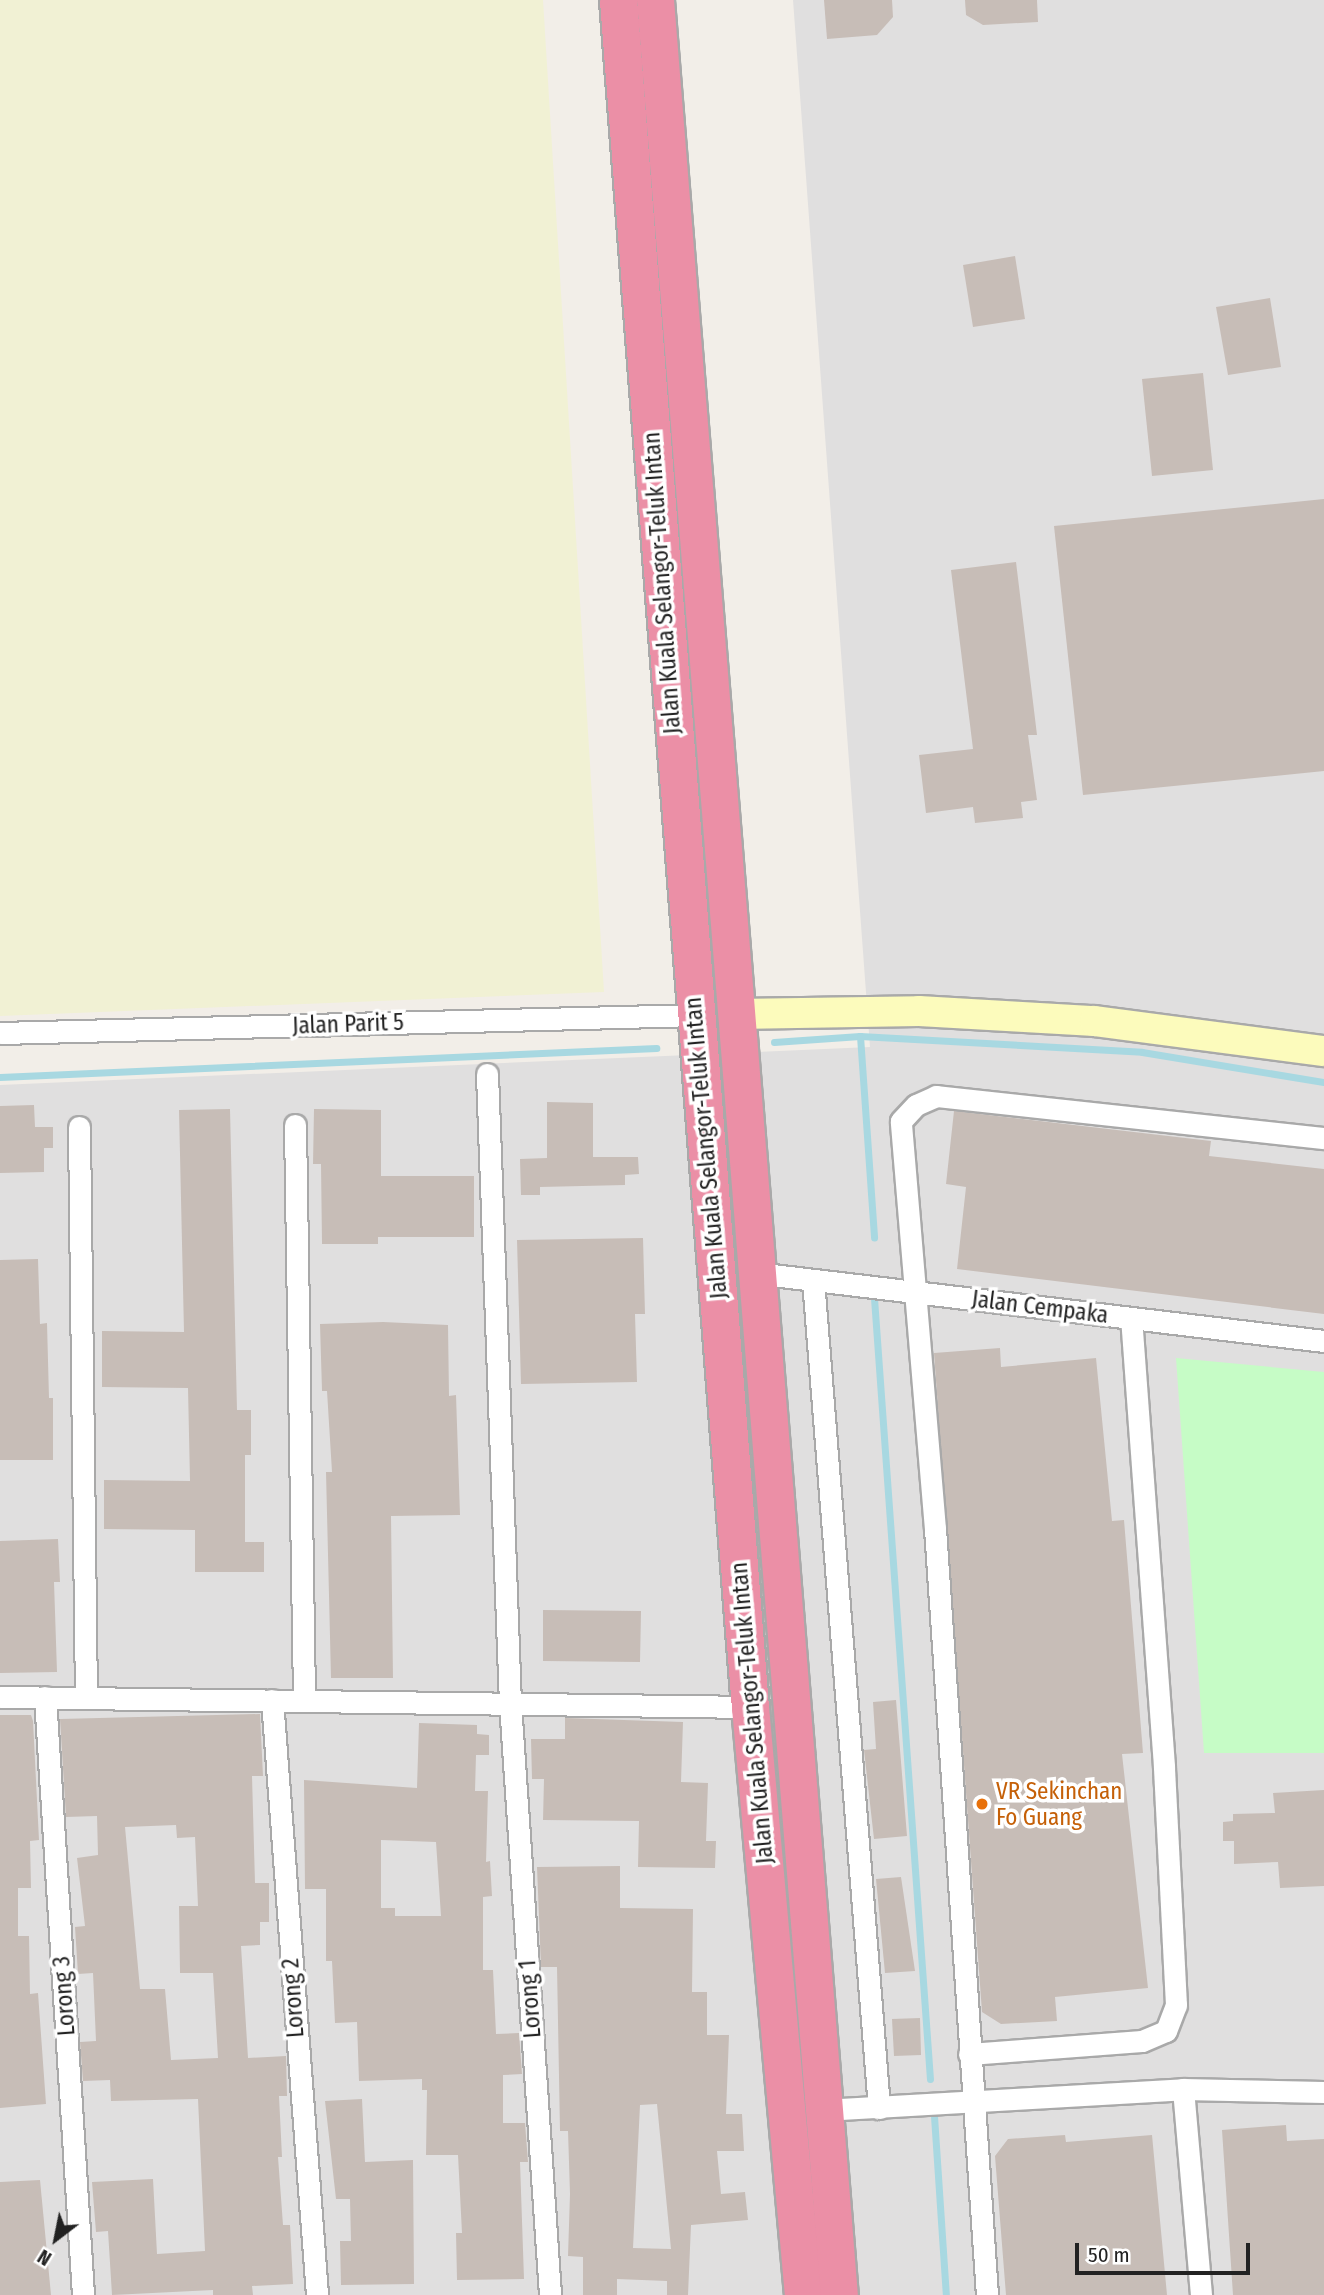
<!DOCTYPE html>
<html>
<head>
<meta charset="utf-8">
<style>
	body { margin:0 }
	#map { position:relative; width:1324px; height:2295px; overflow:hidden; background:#f2eee8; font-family:"Fira Sans Condensed",sans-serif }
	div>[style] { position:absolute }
	.residential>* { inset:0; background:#e0dfdf }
	.farmland>* { inset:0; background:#f1f1d4 }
	.park>* { inset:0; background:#c6fcc6 }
	.stream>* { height:7px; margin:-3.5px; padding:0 3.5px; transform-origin:3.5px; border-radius:3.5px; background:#a8d8e1 }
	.building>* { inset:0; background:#c7bdb7 }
	.roads { filter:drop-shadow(2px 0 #a9a9a9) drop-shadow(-2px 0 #a9a9a9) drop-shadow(0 2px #a9a9a9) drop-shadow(0 -2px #a9a9a9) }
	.street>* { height:21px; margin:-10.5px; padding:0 10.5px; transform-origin:10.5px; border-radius:10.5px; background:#fff }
	.secondary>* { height:30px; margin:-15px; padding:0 15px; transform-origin:15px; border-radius:15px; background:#fcfbbc }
	.highway>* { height:37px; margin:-18.5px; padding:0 18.5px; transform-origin:18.5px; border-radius:18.5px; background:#eb8fa6 }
	.dots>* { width:19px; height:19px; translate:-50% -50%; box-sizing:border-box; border:4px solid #fff; border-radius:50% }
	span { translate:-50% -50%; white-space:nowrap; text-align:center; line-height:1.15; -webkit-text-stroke:7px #fff; paint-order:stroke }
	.street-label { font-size:23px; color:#222 }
	.food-label { font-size:23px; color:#c56008 }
	.left { translate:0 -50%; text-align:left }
	.north { position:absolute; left:21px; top:2204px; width:70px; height:70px; -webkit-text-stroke:5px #fff; paint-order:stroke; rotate:212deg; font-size:19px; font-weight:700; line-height:28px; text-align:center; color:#222 }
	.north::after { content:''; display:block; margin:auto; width:24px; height:32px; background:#222; clip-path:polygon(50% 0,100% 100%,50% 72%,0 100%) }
	.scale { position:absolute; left:1075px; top:2243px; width:175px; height:32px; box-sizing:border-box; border:4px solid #222; border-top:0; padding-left:9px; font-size:21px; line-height:24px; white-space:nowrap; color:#222; -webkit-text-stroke:5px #fff; paint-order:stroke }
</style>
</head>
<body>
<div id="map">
	<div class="residential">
		<i style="clip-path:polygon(793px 0,1324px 0,1324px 2295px,0 2295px,0 1085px,870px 1047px)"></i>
	</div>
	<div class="farmland">
		<i style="clip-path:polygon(0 0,543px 0,604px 992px,0 1016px)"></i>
	</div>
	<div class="park">
		<i style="clip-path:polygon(1176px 1358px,1324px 1372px,1324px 1753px,1204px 1753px)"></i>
	</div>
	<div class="stream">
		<i style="left:860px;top:1036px;width:202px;rotate:86deg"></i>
		<i style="left:774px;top:1042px;width:86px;rotate:-4deg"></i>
		<i style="left:860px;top:1036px;width:282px;rotate:3.2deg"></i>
		<i style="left:1142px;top:1052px;width:184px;rotate:9.4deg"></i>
		<i style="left:0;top:1077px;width:657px;rotate:-2.53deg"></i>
		<i style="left:874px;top:1298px;width:783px;rotate:85.9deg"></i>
		<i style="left:934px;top:2116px;width:179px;rotate:86.2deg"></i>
	</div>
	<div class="building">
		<i style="clip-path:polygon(824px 0,892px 0,893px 17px,877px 35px,827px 39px)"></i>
		<i style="clip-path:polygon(965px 0,1037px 0,1038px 22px,983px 25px,966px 15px)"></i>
		<i style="clip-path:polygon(1015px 256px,1025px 319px,973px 327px,963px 265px)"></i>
		<i style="clip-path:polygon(1270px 298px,1281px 367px,1228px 375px,1216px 307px)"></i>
		<i style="clip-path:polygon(1203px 373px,1213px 470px,1152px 476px,1142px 379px)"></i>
		<i style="clip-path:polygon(1324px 499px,1324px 771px,1083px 795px,1054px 526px)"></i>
		<i style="clip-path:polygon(1016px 562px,1037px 735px,1028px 735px,1037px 800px,1021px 802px,1023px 818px,975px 823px,973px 807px,926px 813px,919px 755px,973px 749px,951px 570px)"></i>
		<i style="clip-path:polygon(547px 1102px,593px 1103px,593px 1157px,638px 1157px,639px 1174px,625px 1175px,625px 1185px,540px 1187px,540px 1195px,521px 1195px,520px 1159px,547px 1158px)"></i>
		<i style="clip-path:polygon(34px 1105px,35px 1127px,53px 1127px,53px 1148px,44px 1148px,44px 1172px,0 1173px,0 1106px)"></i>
		<i style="clip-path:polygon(230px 1109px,237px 1410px,251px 1410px,251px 1455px,245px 1455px,245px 1542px,264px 1542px,264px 1572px,195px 1572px,195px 1530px,104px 1529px,104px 1480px,190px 1481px,188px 1388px,102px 1387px,102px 1331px,184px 1332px,179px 1110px)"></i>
		<i style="clip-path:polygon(314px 1109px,381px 1110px,381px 1176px,474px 1176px,474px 1237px,378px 1237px,378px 1244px,322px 1244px,321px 1164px,313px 1164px)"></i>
		<i style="clip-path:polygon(954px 1111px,1211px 1141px,1209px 1156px,1324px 1169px,1324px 1314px,957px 1269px,966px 1187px,946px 1184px)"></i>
		<i style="clip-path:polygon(643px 1238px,645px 1314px,635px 1314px,637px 1382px,521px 1384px,517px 1240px)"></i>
		<i style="clip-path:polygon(38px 1259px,40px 1324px,47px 1323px,49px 1398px,53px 1398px,53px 1460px,0 1460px,0 1260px)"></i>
		<i style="clip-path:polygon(383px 1322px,448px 1325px,449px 1396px,456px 1395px,460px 1515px,391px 1516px,393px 1678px,331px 1678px,326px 1472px,332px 1472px,327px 1391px,322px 1391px,320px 1324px)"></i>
		<i style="clip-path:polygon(1000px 1348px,1001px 1367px,1096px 1358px,1112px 1521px,1124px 1520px,1143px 1753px,1122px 1754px,1148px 1988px,1055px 1997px,1057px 2021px,1001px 2024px,982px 2012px,934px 1353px)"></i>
		<i style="clip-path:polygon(58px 1539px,60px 1582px,54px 1582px,57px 1672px,0 1673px,0 1541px)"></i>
		<i style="clip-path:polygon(543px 1610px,641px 1611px,640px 1662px,543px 1661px)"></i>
		<i style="clip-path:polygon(896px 1700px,907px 1836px,874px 1839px,864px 1750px,876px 1749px,873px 1702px)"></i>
		<i style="clip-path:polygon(evenodd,260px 1714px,263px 1776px,252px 1776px,255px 1883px,269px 1883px,269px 1922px,260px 1922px,260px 1945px,241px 1946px,248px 2058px,286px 2056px,287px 2096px,279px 2096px,282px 2157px,278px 2157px,283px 2225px,290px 2225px,293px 2284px,252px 2286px,253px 2295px,213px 2295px,213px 2290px,112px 2295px,108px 2231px,96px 2232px,92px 2182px,153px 2179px,157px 2254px,205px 2251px,198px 2099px,111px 2101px,110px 2080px,83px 2081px,80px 2042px,96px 2041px,93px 1973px,78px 1974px,75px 1927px,85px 1926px,77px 1858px,98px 1855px,97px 1816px,66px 1817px,60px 1719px,260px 1714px,176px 1825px,177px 1838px,195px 1837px,198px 1906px,179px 1906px,180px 1973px,213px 1973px,218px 2058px,171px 2060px,165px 1989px,140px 1989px,125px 1827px,176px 1825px)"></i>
		<i style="clip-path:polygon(0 1715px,31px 1715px,33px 1721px,39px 1840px,30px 1841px,31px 1888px,18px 1888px,18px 1936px,29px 1936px,30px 1994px,38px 1993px,46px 2104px,0 2108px)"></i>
		<i style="clip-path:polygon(565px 1718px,683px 1722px,681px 1782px,708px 1783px,706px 1841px,716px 1841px,715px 1868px,638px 1867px,639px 1821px,543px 1820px,544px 1779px,532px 1779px,531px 1739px,565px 1739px)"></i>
		<i style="clip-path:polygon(evenodd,419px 1723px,477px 1725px,477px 1734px,489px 1735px,489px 1755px,476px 1755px,475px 1791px,488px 1791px,486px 1862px,490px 1861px,492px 1896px,483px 1897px,483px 1970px,493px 1970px,496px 2034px,519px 2033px,522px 2074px,503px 2075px,503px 2123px,525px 2123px,528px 2162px,520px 2162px,524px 2279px,457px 2280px,456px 2233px,462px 2233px,458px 2155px,426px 2155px,427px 2090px,422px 2090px,422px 2079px,359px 2081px,357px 2022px,335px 2023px,332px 1961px,326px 1961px,326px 1889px,305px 1889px,304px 1780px,417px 1788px,419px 1723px,381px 1840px,436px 1842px,441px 1916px,395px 1916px,395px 1908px,381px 1908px,381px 1840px)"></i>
		<i style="clip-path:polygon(1324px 1790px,1324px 1886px,1280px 1888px,1278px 1862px,1234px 1864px,1234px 1841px,1223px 1841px,1223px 1822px,1233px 1821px,1233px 1814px,1275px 1813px,1273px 1793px)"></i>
		<i style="clip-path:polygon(evenodd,620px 1866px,620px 1908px,693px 1909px,692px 1992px,707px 1992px,707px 2035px,729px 2035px,726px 2114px,742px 2114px,744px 2151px,717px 2151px,721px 2194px,745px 2192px,748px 2220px,691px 2225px,688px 2295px,667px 2295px,667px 2281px,617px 2279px,617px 2295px,583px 2295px,583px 2257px,568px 2256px,570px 2194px,568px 2131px,560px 2131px,557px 1967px,541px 1967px,537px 1867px,620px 1866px,657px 2104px,671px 2249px,633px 2248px,640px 2105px,657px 2104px)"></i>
		<i style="clip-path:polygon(901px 1877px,915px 1971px,885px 1973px,876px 1879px)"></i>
		<i style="clip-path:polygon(920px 2018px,921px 2055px,894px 2056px,892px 2019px)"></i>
		<i style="clip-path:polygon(362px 2099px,365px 2162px,413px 2160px,414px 2284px,341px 2285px,340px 2241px,351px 2241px,350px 2199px,336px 2199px,325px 2101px)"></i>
		<i style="clip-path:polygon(1286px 2125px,1287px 2141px,1324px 2139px,1324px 2295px,1233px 2295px,1222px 2130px)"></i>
		<i style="clip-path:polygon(1065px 2135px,1066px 2142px,1152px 2135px,1167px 2295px,1006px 2295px,995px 2156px,1008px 2139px)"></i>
		<i style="clip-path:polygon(40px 2180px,51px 2295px,0 2295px,0 2182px)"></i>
	</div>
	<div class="roads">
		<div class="street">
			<i style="left:0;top:1033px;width:695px;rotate:-1.48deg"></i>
			<i style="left:487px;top:1074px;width:629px;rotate:87.91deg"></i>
			<i style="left:510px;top:1703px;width:593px;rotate:86.13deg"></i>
			<i style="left:295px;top:1125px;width:576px;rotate:89.1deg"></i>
			<i style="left:79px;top:1127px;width:571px;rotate:89.3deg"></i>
			<i style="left:756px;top:1273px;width:572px;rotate:6.83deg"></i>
			<i style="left:813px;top:1280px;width:831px;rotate:85.44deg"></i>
			<i style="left:0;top:1697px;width:750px;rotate:0.76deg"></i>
			<i style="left:45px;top:1697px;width:599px;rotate:86.36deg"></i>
			<i style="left:272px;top:1700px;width:597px;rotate:85.67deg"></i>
			<i style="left:969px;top:2054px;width:173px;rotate:-4.3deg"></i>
			<i style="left:1142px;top:2041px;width:26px;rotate:-23deg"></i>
			<i style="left:1166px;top:2031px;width:28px;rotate:-69deg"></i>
			<i style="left:1176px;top:2005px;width:239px;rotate:-92.9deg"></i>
			<i style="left:1164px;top:1766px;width:449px;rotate:-94.2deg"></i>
			<i style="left:1183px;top:2089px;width:207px;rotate:85deg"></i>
			<i style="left:823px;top:2110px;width:361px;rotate:-3.3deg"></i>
			<i style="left:1183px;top:2089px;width:141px;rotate:1.2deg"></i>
			<i style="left:987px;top:2295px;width:768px;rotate:-93.88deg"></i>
			<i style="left:935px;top:1529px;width:409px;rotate:-94.8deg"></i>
			<i style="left:901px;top:1121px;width:22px;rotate:-47deg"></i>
			<i style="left:916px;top:1105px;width:22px;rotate:-24deg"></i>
			<i style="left:936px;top:1096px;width:390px;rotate:6.2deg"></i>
		</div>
		<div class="secondary">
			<i style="left:736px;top:1014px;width:183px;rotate:-0.9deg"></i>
			<i style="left:919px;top:1011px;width:176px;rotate:3.3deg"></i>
			<i style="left:1095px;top:1021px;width:231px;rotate:7.5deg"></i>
		</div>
		<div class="highway">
			<i style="left:618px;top:0;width:1712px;rotate:85.58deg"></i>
			<i style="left:750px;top:1707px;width:590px;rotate:84.85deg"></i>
			<i style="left:655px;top:0;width:2302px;rotate:85.42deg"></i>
		</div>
	</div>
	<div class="dots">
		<i style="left:982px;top:1804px;background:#e8710a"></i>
	</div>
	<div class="street-label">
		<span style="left:662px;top:583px;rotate:-94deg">Jalan Kuala Selangor-Teluk Intan</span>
		<span style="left:348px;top:1024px;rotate:-2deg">Jalan Parit 5</span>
		<span style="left:706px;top:1148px;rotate:-95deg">Jalan Kuala Selangor-Teluk Intan</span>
		<span style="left:1040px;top:1307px;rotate:7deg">Jalan Cempaka</span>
		<span style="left:752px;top:1713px;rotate:-95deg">Jalan Kuala Selangor-Teluk Intan</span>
		<span style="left:64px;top:1996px;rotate:-94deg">Lorong 3</span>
		<span style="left:293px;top:1998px;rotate:-94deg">Lorong 2</span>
		<span style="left:530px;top:1999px;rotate:-94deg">Lorong 1</span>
	</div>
	<div class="food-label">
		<span class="left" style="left:996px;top:1804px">VR Sekinchan<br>Fo Guang</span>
	</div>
	<div class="north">N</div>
	<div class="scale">50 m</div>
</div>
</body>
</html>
